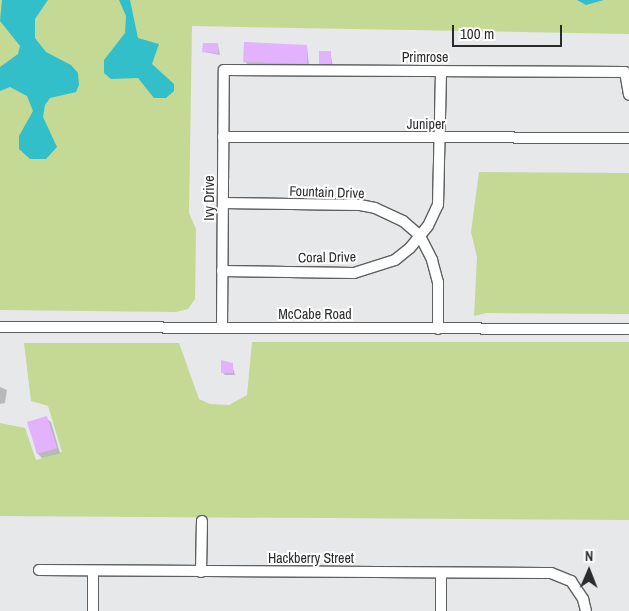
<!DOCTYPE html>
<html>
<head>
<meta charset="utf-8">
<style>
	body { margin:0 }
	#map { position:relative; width:629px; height:611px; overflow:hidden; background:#e6e8ea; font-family:"Archivo Narrow",sans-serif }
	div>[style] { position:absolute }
	.green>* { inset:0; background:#c4d994 }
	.water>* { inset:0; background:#32bfca }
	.shadow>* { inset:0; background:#0003 }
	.building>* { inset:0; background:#e3b2fd }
	.roads { filter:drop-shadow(1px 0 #5e6061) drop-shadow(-1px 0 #5e6061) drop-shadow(0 1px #5e6061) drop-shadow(0 -1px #5e6061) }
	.minor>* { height:10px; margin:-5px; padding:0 5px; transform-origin:5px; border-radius:5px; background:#fff }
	span { translate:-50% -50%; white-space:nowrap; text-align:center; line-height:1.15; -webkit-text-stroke:4px #fff; paint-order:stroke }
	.street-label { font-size:14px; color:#2b2b2c }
	.north { position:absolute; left:564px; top:546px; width:50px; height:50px; -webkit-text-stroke:4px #fff; paint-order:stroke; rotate:1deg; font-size:14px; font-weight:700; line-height:20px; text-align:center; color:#2b2b2c }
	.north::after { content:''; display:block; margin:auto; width:18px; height:22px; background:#2b2b2c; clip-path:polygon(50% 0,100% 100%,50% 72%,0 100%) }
	.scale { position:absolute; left:452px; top:25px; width:110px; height:22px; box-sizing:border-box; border:2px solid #2b2b2c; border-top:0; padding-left:6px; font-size:15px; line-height:18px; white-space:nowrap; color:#2b2b2c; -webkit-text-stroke:4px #fff; paint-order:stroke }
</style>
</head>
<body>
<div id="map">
	<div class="green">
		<i style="clip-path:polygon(0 0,629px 0,629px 34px,192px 26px,189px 213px,196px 229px,195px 299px,188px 309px,176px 312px,0 310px)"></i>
		<i style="clip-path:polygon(479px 172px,629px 173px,629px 314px,486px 313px,474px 316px,477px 257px,471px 232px)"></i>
		<i style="clip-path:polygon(252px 342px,629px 342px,629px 520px,0 516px,0 423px,25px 428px,36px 460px,62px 452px,48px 406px,31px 401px,24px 343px,179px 343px,199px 399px,210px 404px,229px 405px,247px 395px)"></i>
	</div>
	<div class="water">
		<i style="clip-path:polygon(2px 0,48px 0,35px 19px,35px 38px,46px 52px,71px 65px,78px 73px,79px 85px,76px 92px,50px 98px,45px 105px,43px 117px,57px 147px,46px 159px,30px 159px,19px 149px,19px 136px,33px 111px,27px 96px,10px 87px,0 91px,0 67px,18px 54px,20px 46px,0 21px)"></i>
		<i style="clip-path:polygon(119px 0,130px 0,138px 38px,159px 44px,152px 64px,174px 84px,174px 91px,166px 98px,154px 98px,138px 78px,111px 79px,104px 73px,104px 60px,125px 33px,126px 16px)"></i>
		<i style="clip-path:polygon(577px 0,604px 0,586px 5px)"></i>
	</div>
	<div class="shadow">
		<i style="clip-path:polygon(218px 45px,220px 55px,204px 52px)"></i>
		<i style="clip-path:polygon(307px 46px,309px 66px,247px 64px,245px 61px)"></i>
		<i style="clip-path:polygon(330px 52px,333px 66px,323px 66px,321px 63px)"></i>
		<i style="clip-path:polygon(232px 364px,235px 375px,225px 375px,222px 372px)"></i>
		<i style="clip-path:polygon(0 387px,7px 390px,5px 403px,0 404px)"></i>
		<i style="clip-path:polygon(46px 418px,51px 422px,60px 453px,42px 458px,38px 454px)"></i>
	</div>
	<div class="building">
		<i style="clip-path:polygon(244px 42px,307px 45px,307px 64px,243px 62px)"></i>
		<i style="clip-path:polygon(203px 43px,218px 43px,218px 53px,202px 52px)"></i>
		<i style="clip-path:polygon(319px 51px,331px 51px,331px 64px,319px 64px)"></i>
		<i style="clip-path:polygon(221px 360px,233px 363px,233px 373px,221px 373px)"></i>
		<i style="clip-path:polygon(47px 416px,57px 448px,37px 454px,27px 422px)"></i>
	</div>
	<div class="roads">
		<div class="minor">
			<i style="left:223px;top:137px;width:406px;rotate:0.1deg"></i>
			<i style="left:223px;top:203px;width:137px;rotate:0.8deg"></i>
			<i style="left:360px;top:205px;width:15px;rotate:11deg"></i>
			<i style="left:375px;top:208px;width:31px;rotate:25deg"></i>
			<i style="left:403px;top:221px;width:23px;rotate:41deg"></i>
			<i style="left:420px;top:236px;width:27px;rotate:63deg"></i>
			<i style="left:432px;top:260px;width:23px;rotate:75deg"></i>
			<i style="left:438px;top:282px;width:47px;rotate:90deg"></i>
			<i style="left:222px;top:271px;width:132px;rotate:0.9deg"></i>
			<i style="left:354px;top:273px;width:43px;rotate:-17.6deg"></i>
			<i style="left:395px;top:260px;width:19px;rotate:-39deg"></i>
			<i style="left:410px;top:248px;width:28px;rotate:-51deg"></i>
			<i style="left:428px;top:226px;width:23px;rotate:-65deg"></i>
			<i style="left:438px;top:205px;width:134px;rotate:-88.7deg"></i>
			<i style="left:0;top:327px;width:629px;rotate:0.18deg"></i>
			<i style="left:222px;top:327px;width:257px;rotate:-89.6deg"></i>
			<i style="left:224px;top:70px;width:401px;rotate:0.3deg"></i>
			<i style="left:625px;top:72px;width:23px;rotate:80deg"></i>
			<i style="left:39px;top:570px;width:512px;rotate:0.34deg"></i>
			<i style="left:551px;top:573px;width:22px;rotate:22deg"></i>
			<i style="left:571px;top:581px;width:22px;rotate:56deg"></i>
			<i style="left:583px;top:599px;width:12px;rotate:76deg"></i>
			<i style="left:201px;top:572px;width:51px;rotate:-88.9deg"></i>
			<i style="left:93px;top:611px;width:40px;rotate:-90deg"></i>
			<i style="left:441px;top:611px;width:38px;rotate:-90deg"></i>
		</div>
	</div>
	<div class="street-label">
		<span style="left:425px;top:57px">Primrose</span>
		<span style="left:426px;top:124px">Juniper</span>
		<span style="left:327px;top:192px;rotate:2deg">Fountain Drive</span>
		<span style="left:209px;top:198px;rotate:-90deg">Ivy Drive</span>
		<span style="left:327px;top:257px;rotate:-1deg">Coral Drive</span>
		<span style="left:315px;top:314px">McCabe Road</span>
		<span style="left:311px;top:558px">Hackberry Street</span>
	</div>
	<div class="north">N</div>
	<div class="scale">100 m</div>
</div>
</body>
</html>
